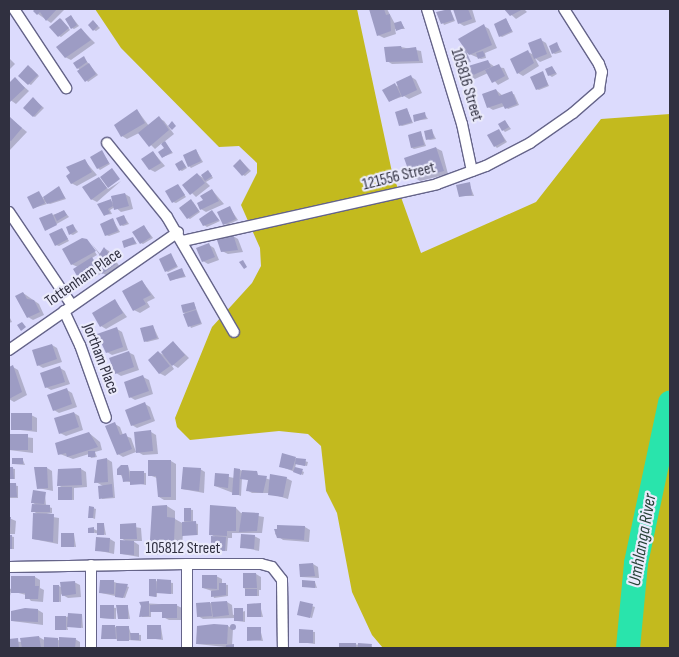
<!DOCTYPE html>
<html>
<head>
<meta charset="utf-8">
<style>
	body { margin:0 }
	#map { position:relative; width:679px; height:657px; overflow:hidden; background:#dcdbfd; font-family:"Sofia Sans Condensed",sans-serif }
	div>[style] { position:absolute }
	.green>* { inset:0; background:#c3ba1e }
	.shadow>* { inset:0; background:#0003 }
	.river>* { height:24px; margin:-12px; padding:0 12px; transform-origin:12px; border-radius:12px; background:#29e4ac }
	.building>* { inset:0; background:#9d9cc4 }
	.round { border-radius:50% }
	.roads { filter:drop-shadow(1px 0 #656489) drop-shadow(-1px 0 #656489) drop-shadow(0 1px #656489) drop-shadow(0 -1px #656489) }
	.street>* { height:10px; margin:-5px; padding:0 5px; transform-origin:5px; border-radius:5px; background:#fff }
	span { translate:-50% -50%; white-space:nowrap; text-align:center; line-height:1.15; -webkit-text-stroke:4.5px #eaeafb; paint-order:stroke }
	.street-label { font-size:16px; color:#303040 }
	.water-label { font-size:18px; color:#274237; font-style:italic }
	.frame { position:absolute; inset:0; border:10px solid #303040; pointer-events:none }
</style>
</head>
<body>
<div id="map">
	<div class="green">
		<i style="clip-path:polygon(95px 9px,357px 9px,392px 172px,421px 253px,536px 202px,601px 119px,670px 114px,670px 648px,383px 648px,372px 635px,352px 592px,337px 513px,326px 491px,321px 446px,308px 434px,279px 431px,190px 440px,177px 427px,175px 418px,212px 327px,252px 283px,261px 266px,260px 248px,241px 205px,257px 173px,257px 163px,239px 146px,219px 147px,121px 48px)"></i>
	</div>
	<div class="shadow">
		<i style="clip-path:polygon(37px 9px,65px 9px,51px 23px,38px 14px)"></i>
		<i style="clip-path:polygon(387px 9px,395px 24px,401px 22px,405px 29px,395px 29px,396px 34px,384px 38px,378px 35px,370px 10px)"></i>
		<i style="clip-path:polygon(450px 9px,455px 21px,444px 25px,438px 12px)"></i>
		<i style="clip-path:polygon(454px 9px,472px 9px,476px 22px,464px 26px,459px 23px)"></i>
		<i style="clip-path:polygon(505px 9px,524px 9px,527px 12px,516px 19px)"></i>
		<i style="clip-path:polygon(71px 16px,79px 26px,74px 29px,72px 28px)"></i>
		<i style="clip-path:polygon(61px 19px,70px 30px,61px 37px,59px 36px)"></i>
		<i style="clip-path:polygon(506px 19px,513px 32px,502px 37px,500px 36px)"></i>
		<i style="clip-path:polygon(94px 22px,100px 28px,96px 31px,94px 30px)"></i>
		<i style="clip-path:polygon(484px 26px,489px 29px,497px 48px,485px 53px,486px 58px,481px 59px,467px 53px,471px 62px,458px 65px,453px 54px,466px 48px)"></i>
		<i style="clip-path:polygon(81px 29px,95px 43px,71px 60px,65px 57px)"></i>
		<i style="clip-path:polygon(541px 40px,546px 43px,552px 57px,540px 62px,535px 58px,539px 66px,523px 76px,518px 73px,528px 52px,534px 55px)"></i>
		<i style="clip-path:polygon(557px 44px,562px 52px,555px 54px,553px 53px)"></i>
		<i style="clip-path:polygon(401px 47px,421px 51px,423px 63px,392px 64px,387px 61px)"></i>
		<i style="clip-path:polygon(9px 58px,15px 64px,9px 70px)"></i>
		<i style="clip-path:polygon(84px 58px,98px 75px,88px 82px,78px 68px)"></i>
		<i style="clip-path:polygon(488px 62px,495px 67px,504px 68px,509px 79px,498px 85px,488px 73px,475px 79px,470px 76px)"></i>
		<i style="clip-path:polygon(552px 67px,557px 74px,552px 77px,549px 75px)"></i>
		<i style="clip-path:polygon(31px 68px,39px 76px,31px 85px,29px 84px)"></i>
		<i style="clip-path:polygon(543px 73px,549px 86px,539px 90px,537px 89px)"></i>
		<i style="clip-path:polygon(410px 76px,416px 80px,422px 93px,409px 99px,404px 96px,390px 101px,395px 85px,399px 87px)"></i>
		<i style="clip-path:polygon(15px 79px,29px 91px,16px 104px,9px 99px,9px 85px)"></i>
		<i style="clip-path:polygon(496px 90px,503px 96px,514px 94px,519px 105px,508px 109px,505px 106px,493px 110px,488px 107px)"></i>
		<i style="clip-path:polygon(35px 100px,44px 108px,35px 117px,33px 116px)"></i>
		<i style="clip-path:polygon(407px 109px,413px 123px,402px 126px,400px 125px)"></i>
		<i style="clip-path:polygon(137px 110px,149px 126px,159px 118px,164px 121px,174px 134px,164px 142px,173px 153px,163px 157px,166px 148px,162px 143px,155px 149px,139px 133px,127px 139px,122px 136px,116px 125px)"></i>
		<i style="clip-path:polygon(424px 113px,428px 119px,415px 121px)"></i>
		<i style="clip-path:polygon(11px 119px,27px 132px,9px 151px,9px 121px)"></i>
		<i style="clip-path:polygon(505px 121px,511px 129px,505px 132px,503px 130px)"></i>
		<i style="clip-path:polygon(499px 130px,507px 142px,497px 148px,495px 146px)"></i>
		<i style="clip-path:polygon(432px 131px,436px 139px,430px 140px,427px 139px)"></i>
		<i style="clip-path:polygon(421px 133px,426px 146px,414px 149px,412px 148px)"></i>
		<i style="clip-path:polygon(436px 148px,442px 151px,448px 174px,420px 181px,415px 178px,414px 172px,410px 171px)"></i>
		<i style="clip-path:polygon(196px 150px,203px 162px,191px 168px,189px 166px)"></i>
		<i style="clip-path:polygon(102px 152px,110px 164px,100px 170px,98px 168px)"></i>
		<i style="clip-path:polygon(153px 152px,165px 166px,155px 172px,149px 169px)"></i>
		<i style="clip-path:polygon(85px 161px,97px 175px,77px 186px,71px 183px)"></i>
		<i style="clip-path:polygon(182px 161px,187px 168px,182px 171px,180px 170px)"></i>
		<i style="clip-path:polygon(242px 162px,251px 171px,245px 176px,243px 175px)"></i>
		<i style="clip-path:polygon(210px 173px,213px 178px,206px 182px,210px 186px,196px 197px,184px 185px,197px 174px,205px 179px)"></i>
		<i style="clip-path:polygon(99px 178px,108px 189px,121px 181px,97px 202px,91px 199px)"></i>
		<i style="clip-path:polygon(469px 183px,474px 196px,460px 196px)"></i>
		<i style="clip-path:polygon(178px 185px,186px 197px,176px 203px,173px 202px)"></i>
		<i style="clip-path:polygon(59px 187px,66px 199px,50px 204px,45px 202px,47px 204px,34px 208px,39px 193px,44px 199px)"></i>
		<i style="clip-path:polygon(212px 190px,224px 204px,206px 212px,201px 209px)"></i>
		<i style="clip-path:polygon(125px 194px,130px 197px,133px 209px,121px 212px,115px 207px,110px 210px,112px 214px,105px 215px,111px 201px,114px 203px)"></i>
		<i style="clip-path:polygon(193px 202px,200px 212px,190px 219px,188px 218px)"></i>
		<i style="clip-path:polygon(230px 208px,238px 220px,227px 225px,224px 224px)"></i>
		<i style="clip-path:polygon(64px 211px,69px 217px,46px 230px,41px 219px)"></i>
		<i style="clip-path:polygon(212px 212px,220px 221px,207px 227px,204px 225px)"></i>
		<i style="clip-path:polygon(124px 216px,129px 224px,123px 226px,121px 225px)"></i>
		<i style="clip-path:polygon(113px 220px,120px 232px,109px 236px,106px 235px)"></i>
		<i style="clip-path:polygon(73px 225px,78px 232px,73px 235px,70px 234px)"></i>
		<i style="clip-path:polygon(144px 226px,153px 238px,143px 244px,141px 243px)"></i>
		<i style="clip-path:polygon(62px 229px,69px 241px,59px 246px,56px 245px)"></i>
		<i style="clip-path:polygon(233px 236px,238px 239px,243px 252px,228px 254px,222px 251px)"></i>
		<i style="clip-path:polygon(133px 238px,137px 244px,125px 247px)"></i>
		<i style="clip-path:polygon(87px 240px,97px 255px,92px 258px,99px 265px,104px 261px,91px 243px,101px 255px,104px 248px,109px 251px,120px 267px,108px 276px,102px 273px,86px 283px,81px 280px,78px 267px,71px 264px)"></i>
		<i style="clip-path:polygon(209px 245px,214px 248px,219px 260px,208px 264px,203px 261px)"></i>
		<i style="clip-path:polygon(171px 255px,178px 267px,168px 272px,166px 271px)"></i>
		<i style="clip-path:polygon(182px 270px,186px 277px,171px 280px)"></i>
		<i style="clip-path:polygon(142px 281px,155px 298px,147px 302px,150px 307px,140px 313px,134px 310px)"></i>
		<i style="clip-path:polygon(23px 293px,39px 304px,44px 315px,33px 320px,28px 317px)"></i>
		<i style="clip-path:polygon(115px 301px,127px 317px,106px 329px,101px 326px)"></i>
		<i style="clip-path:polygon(194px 303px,202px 324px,191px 328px,184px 312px)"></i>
		<i style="clip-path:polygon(9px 316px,12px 322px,9px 323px)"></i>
		<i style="clip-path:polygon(153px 326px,159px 339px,147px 342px,145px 341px)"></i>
		<i style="clip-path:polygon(117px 329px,122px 332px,128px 350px,112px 355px,107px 352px)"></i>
		<i style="clip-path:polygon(174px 343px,189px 358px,178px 368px,170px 363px,174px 369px,165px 376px,159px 373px,158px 352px,166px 356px)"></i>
		<i style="clip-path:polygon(52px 345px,57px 348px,62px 362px,43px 368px,38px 365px)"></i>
		<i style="clip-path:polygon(128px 352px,134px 355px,139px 370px,121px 376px,116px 373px)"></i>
		<i style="clip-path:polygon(13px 367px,18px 370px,27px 395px,14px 402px,9px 399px,9px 369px)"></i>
		<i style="clip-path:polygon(60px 368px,65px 371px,70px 384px,51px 390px,46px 387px)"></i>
		<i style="clip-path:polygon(143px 377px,149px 380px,153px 394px,135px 400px,130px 397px)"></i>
		<i style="clip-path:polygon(67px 390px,72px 393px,77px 407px,59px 413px,54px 410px)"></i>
		<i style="clip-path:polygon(145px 404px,150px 407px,155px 421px,137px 428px,132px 425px)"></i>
		<i style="clip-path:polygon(74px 413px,79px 416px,83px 430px,66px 436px,60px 433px)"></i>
		<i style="clip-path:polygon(31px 415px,37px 418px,37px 432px,12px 429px)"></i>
		<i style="clip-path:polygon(115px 424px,120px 427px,123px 435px,131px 438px,136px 452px,123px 457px,118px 454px)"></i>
		<i style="clip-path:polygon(151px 432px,156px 435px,158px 454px,143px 455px,138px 452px)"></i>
		<i style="clip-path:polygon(89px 433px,100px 442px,102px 450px,95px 452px,97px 457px,91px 458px,89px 454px,73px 459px,60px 454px)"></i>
		<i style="clip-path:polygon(9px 435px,33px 438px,33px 453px,9px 450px)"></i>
		<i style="clip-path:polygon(283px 455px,308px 462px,307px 466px,296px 464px,295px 468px,304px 472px,303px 475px,282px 467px)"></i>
		<i style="clip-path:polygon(107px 459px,112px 462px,115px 498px,102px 499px,103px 486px,96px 482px)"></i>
		<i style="clip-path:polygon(23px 460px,25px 465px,13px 464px)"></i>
		<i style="clip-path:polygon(171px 461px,176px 464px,176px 500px,164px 500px,159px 497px,157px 478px,149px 475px)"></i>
		<i style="clip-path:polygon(128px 466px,130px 472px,146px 473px,146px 485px,124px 481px,118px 469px)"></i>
		<i style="clip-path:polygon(9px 468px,15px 469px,15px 479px,9px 479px)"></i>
		<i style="clip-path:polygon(47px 468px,52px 471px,53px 491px,38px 488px)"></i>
		<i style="clip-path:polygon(81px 469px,86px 472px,87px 487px,74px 488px,74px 500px,59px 499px,63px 488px,58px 485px)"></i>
		<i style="clip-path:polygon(200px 469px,205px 472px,204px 493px,182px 489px)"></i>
		<i style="clip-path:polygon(240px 470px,271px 480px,286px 478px,292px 481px,288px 499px,268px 493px,252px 493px,247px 490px,249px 480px,242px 478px,241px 496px,215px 486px,216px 474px,234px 478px)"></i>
		<i style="clip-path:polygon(9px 485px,18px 486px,18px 498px,9px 498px)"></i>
		<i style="clip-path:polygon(45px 493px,46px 506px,52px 508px,52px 513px,41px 515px,59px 518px,58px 544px,33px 539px,39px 515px,33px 511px,36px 505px,32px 502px)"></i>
		<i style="clip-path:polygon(167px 506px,175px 511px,175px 519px,184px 524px,185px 509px,193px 510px,193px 523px,198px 524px,198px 535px,183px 534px,182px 545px,176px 545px,175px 550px,158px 551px,158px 555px,150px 555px,148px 554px,154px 550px,148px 546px,151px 541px,154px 507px)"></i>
		<i style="clip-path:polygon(93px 508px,96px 509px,95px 519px,90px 517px)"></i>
		<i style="clip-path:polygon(236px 508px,241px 513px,264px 517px,262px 533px,232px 533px,232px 538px,228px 538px,227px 551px,214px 550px,217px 538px,210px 534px)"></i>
		<i style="clip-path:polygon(9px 518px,16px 521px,15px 534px,9px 534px)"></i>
		<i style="clip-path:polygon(104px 524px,106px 535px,90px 532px,94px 529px,98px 531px)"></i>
		<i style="clip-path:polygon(121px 525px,141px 528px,142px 541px,133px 541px,139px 545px,139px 557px,122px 554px,127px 542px,121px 538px)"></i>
		<i style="clip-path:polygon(278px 526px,305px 527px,310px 530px,309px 542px,283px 540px,275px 534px)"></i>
		<i style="clip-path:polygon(74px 534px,76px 547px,62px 546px)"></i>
		<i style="clip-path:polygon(9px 536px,14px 537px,14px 549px,9px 549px)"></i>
		<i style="clip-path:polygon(254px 536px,260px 539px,259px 551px,241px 547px)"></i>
		<i style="clip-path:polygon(110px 539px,115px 542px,114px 554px,96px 550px)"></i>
		<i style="clip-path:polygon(313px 564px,318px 567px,319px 578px,301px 577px,300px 565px)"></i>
		<i style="clip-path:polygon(256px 574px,261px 577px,261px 590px,259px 590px,259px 596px,248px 596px,244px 587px)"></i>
		<i style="clip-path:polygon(216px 576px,222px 579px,222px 584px,228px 585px,228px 596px,214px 598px,212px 591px,203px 588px)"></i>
		<i style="clip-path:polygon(35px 577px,40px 580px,40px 588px,44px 590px,43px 602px,31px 601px,26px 595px,11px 591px,9px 601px,9px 588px,13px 590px)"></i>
		<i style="clip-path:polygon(155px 581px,173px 583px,173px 594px,157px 592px,157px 597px,150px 595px)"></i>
		<i style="clip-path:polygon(74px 582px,80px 585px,81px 597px,68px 598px,61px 594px,61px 602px,54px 601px,59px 586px,62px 588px)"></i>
		<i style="clip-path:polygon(114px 582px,129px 587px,125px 598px,101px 593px)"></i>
		<i style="clip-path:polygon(315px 582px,317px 588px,303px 586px)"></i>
		<i style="clip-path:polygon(227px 602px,232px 605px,233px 615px,245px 611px,245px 622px,237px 621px,235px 618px,203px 619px,198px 616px,198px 604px)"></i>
		<i style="clip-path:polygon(141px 603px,176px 605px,182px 608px,182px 620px,169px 620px,163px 617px,163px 612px,151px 612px,151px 617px,142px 617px)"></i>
		<i style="clip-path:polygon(301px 603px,315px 607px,312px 618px,301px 615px)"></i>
		<i style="clip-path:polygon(260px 605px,263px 617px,248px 616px)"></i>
		<i style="clip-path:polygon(102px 606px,116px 608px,116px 619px,101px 618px)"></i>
		<i style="clip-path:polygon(128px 607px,130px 619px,120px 618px)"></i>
		<i style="clip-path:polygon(38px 610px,43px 613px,43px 625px,12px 621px,13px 612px)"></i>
		<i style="clip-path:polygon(82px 615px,83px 628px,67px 626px,68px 630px,57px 629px,65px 617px)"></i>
		<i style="clip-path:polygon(228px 626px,233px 629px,232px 646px,235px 648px,197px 644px,198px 627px)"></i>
		<i style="clip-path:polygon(115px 627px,129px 628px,131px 634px,141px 635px,141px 641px,103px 638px)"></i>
		<i style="clip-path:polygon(161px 627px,163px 640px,148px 638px)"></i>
		<i style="clip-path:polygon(260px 628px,263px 641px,249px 640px)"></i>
		<i style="clip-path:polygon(301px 631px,315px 632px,315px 644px,300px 642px)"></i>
		<i style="clip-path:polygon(39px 637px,46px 641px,75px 639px,80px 642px,80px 648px,9px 648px,9px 641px,22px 642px)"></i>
		<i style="clip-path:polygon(341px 644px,371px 645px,373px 648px,341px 648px)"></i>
	</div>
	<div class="river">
		<i style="left:628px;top:648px;width:85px;rotate:-84.6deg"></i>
		<i style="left:636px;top:563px;width:164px;rotate:-78deg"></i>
	</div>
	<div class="building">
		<i style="clip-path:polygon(35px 9px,57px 9px,46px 21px,40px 12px,37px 15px,33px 11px)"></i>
		<i style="clip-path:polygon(369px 9px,384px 9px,386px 15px,390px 14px,391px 31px,377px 36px)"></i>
		<i style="clip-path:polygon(450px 9px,454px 20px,441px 24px,436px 12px)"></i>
		<i style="clip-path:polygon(453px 9px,468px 9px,472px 19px,458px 24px)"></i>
		<i style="clip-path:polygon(504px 9px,523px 9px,510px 16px)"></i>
		<i style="clip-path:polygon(71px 15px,77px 25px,71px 29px,65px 19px)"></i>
		<i style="clip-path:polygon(60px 18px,69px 28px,58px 37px,49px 27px)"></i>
		<i style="clip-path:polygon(506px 18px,512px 31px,499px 37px,494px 24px)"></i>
		<i style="clip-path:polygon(93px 20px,98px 26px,93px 31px,88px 25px)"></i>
		<i style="clip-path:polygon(401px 21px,404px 28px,396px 31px,394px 23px)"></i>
		<i style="clip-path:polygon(484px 24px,492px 45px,469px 55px,458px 39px)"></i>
		<i style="clip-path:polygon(81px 28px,91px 40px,65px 58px,56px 47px)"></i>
		<i style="clip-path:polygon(541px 38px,547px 54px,534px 59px,528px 43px)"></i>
		<i style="clip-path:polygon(557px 42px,560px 50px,552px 54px,549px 46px)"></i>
		<i style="clip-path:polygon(401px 46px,402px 49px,416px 47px,419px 61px,386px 62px,384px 47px)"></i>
		<i style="clip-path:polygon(464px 48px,470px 61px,457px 66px,451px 53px)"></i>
		<i style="clip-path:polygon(528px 50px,534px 63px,517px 74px,510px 59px)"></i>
		<i style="clip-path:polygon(483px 51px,485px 56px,478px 59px,476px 53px)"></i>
		<i style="clip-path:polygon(84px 56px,87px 62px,77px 69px,73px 63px)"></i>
		<i style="clip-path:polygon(488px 60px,491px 67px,469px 77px,465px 67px)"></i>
		<i style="clip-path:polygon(89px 63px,96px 74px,85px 82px,77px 71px)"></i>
		<i style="clip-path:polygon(499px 64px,505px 76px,492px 83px,485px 70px)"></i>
		<i style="clip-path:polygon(28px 65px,38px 75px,28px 85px,18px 76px)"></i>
		<i style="clip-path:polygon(552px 66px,556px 73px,548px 76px,545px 69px)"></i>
		<i style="clip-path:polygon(543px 71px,548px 85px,536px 90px,530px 77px)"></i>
		<i style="clip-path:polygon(411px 75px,417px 90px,402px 97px,396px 82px)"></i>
		<i style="clip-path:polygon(15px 77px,25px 88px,10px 102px,9px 83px)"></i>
		<i style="clip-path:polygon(395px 83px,401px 96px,389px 102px,382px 90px)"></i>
		<i style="clip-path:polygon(496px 89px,499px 96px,512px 91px,517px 104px,505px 109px,502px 103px,487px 108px,482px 94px)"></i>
		<i style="clip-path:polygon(33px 97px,42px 107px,33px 117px,23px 108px)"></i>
		<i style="clip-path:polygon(407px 108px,412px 122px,399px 126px,395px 112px)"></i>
		<i style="clip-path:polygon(137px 109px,145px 123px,121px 137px,114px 125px)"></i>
		<i style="clip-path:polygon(425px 112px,426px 118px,414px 122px,413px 115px)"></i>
		<i style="clip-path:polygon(159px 116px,169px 130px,149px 147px,138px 133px)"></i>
		<i style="clip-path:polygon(10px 117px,22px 128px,11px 141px,9px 140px)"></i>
		<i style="clip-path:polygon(505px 120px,509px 127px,502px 131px,498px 124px)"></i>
		<i style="clip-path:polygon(172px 121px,176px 126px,172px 130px,168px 126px)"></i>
		<i style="clip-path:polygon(432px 129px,434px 138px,426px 140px,424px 131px)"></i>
		<i style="clip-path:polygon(499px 129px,505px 141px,494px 147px,487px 135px)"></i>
		<i style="clip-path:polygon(421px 131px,424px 145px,411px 148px,408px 135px)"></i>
		<i style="clip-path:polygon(165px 141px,172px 152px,162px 158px,158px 152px,164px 148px,161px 144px)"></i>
		<i style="clip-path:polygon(436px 147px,444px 171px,414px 179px,412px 172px,422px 168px,409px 172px,404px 158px)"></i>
		<i style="clip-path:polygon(196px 149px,201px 161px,188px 167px,183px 155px)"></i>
		<i style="clip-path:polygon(102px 150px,109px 163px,97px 169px,90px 157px)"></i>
		<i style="clip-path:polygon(153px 151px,161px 163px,149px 170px,141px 159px)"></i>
		<i style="clip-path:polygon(85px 159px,92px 172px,71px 184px,66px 176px,70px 173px,66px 167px)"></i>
		<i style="clip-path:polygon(240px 159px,249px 170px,242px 176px,233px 166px)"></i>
		<i style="clip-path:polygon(182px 160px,186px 167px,179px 171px,175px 164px)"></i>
		<i style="clip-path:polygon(112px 168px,120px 179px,108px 188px,100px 177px)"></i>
		<i style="clip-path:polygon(208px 170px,212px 176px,205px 181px,201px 175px)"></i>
		<i style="clip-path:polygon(197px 173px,205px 183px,190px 195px,182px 185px)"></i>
		<i style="clip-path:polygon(99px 177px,107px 188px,91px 200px,82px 187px)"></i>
		<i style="clip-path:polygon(470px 182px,472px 195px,459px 197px,456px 185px)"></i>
		<i style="clip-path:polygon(178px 184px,185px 195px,172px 203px,165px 191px)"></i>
		<i style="clip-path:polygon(59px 186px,65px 198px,47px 204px,43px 197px)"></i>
		<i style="clip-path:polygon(212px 189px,219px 201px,200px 210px,197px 203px,203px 200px,200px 196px)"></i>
		<i style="clip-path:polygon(39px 191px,45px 203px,33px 209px,27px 197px)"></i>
		<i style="clip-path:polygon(125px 193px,129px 206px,114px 210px,111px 196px)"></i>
		<i style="clip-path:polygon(111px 199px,113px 206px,108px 209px,110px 213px,104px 216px,97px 204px)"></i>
		<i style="clip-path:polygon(191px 199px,199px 211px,187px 219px,179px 208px)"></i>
		<i style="clip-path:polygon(230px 206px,236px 219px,223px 225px,217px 212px)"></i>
		<i style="clip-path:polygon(64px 210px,67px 215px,57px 221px,54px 215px)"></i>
		<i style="clip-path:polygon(212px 210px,219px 220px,203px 226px,199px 219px)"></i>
		<i style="clip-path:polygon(52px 213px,57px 225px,45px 231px,39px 218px)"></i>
		<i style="clip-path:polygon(124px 215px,127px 223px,120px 226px,116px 218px)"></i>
		<i style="clip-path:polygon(113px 218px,118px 231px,105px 236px,100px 224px)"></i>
		<i style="clip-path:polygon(73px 224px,76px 231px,69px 235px,66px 227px)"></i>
		<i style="clip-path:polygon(144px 225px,151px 237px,140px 244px,132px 232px)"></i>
		<i style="clip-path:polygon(62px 228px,68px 239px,55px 246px,49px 234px)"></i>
		<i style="clip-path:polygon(233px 234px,238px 250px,221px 252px,217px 240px)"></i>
		<i style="clip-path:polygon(133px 237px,136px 243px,124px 248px,122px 241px)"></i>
		<i style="clip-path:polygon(82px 238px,87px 239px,96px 251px,71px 265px,62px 249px)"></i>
		<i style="clip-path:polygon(209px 243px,215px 257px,202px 262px,196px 248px)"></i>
		<i style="clip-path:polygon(104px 247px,116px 264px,102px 274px,99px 270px,80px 281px,73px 269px,92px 257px,96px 265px,102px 261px,99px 255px)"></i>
		<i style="clip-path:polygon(171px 253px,177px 266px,165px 272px,159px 259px)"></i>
		<i style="clip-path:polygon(243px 260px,247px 267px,244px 269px,239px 262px)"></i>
		<i style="clip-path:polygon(182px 268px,185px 276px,170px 281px,167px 274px)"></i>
		<i style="clip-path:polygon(142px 280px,151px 295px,143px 299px,146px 304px,133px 311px,122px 291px)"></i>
		<i style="clip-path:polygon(23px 292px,27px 299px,34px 300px,40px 312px,27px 318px,15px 296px)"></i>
		<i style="clip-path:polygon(115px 299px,123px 313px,100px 327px,92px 313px)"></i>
		<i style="clip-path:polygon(194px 302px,196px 309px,183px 313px,181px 305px)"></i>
		<i style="clip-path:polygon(196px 310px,201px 323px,188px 327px,183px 314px)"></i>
		<i style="clip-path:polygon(22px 322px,26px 327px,21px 331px,17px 325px)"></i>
		<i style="clip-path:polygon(153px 325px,157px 338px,144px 342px,140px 328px)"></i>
		<i style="clip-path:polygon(117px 327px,123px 347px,106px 353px,97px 334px)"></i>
		<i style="clip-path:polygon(173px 341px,185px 355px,172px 366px,161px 352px)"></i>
		<i style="clip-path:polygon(52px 344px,57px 359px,37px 366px,32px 350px)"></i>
		<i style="clip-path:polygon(129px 351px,134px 367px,115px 374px,109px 358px)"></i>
		<i style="clip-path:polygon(158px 351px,170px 366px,159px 374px,148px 360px)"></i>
		<i style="clip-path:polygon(13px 365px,22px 392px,9px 399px,9px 367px)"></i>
		<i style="clip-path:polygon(60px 366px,65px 382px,45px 388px,40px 373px)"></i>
		<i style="clip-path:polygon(143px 375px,149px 391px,129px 398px,124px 382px)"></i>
		<i style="clip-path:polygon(67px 388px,72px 404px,53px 411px,47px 395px)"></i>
		<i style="clip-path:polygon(145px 402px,151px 419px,131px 426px,125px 410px)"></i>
		<i style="clip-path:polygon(74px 412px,79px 427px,59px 434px,54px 418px)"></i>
		<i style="clip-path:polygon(11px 413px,32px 413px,32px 430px,11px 430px)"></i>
		<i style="clip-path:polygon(115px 422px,120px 435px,126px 433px,132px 449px,117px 455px,105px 426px)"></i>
		<i style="clip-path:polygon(151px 430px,153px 451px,136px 453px,134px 432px)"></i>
		<i style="clip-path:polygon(89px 432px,98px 447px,67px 457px,66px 453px,58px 455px,55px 443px)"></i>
		<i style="clip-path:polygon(9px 434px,28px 434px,28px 450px,9px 450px)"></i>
		<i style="clip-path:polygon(88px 451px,95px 451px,95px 457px,88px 457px)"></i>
		<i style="clip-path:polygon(282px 453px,296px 457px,292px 470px,279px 467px)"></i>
		<i style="clip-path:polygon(12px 458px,23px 458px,23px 464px,12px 464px)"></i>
		<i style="clip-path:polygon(107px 458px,108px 482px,94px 483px,97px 460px)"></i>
		<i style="clip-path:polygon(296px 458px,306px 459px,305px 466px,295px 464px)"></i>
		<i style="clip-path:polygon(148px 460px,171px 460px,171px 497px,158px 497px,156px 476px,148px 476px)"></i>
		<i style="clip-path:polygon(121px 465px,128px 465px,130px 481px,123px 482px,122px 475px,117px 475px,117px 469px)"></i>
		<i style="clip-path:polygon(9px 467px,13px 467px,14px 479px,9px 479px)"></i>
		<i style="clip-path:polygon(34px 467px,47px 467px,48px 488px,37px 489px)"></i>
		<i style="clip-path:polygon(183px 467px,201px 468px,199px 491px,181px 489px)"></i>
		<i style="clip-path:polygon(295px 467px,303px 469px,301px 475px,293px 472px)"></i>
		<i style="clip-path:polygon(81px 468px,82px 485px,57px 486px,58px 469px)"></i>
		<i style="clip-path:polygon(234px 468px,240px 469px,239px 495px,232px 495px)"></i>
		<i style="clip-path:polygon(242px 470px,257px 471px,258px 475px,267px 476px,263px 493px,246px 491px,248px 480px,240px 479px)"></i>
		<i style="clip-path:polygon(130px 471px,144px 471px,144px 484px,130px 485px)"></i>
		<i style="clip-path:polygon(215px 473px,229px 474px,228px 488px,214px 486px)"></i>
		<i style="clip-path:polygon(270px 474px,287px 477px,283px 497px,268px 495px)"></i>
		<i style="clip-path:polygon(9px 483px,16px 483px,17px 497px,9px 497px)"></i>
		<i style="clip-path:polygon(112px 484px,113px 497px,99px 499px,98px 486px)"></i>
		<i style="clip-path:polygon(58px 487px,72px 487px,72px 500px,58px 500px)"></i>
		<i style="clip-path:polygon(33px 490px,46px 492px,44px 504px,31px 503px)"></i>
		<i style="clip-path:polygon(32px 504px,50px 505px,50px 512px,31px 512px)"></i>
		<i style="clip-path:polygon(167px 505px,167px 517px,175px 518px,174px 541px,168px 541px,167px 546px,147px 547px,147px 541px,150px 540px,152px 506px)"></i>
		<i style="clip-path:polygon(210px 505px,236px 507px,236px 531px,227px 531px,227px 536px,209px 535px)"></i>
		<i style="clip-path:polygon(89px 506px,94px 507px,93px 518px,88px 518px)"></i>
		<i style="clip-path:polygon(184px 508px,191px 508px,191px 521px,184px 521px)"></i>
		<i style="clip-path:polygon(242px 512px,259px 513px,257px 531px,239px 532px)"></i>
		<i style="clip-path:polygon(33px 513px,54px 514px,53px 542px,32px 539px)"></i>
		<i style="clip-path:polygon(9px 517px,11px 517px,10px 530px,9px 530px)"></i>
		<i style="clip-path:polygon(196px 521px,197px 535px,182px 536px,182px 522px)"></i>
		<i style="clip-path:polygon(97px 523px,104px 523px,104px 535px,97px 535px)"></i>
		<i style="clip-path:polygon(136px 523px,137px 539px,120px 539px,120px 524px)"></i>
		<i style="clip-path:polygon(277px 525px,305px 526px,304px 540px,277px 538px,274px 529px,277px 529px)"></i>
		<i style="clip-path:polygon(94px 527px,94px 533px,88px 533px,88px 528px)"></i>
		<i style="clip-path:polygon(61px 533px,74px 533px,74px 547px,61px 547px)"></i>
		<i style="clip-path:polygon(241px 534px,255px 535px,254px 549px,240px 548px)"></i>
		<i style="clip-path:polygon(9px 535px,12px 535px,12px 549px,9px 549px)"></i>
		<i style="clip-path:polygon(211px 536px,226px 537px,225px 551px,211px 550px)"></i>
		<i style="clip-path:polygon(96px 537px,110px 538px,109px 552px,95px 551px)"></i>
		<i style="clip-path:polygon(120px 540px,134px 541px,134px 555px,120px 554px)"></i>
		<i style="clip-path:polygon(147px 549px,156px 549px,156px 555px,147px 555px)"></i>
		<i style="clip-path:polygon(313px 563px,315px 576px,300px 577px,299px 564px)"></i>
		<i style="clip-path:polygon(243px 573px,256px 573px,257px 588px,243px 588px)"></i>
		<i style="clip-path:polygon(202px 575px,217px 575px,217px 589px,202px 588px)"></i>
		<i style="clip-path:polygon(11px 576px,35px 576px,35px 586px,39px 586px,38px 599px,25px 599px,25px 593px,11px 593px)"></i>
		<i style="clip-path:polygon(149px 579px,156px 579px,156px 597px,149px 596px)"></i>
		<i style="clip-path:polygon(157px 579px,171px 580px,171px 594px,156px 593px)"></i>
		<i style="clip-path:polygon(100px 580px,114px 580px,114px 594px,99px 593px)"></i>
		<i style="clip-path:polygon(302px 580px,315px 581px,315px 588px,302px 587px)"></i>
		<i style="clip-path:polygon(75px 581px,76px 594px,62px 596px,60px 582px)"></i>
		<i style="clip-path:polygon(116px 583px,128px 584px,123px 598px,115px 597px)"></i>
		<i style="clip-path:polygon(219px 583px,226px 583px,226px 595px,211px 597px,211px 591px,219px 590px)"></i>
		<i style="clip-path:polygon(53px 585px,59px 585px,59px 602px,53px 602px)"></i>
		<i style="clip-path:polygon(245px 589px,257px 589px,257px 596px,245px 596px)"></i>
		<i style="clip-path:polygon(149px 601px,149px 616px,139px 617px,141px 606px,139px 602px)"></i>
		<i style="clip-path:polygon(227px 601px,229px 615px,213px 617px,211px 602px)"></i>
		<i style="clip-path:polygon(300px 601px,313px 604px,310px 618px,297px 615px)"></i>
		<i style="clip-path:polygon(210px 602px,212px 616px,197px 617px,196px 603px)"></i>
		<i style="clip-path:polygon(261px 603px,261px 617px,247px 617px,247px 604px)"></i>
		<i style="clip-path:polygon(162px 604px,177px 604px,177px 618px,162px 618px,162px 612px,150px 612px,150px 605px)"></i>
		<i style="clip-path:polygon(100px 605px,114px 605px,114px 619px,100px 618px)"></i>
		<i style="clip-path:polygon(116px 605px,128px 605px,128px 619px,118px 619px)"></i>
		<i style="clip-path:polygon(25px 608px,38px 609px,38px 622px,11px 621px,11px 611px)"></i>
		<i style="clip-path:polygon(234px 608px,243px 608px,243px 621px,234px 621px)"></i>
		<i style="clip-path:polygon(68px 613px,82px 614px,81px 628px,67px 627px)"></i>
		<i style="clip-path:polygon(55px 616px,66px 616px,66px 630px,55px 630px)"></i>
		<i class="round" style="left:230px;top:624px;width:6px;height:6px"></i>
		<i style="clip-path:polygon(214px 624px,228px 625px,227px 644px,196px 644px,197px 626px)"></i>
		<i style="clip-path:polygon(102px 625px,115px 625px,116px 639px,101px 639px)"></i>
		<i style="clip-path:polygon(147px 625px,161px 625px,161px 639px,147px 639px)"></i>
		<i style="clip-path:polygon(116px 626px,129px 626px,129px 641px,117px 641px)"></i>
		<i style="clip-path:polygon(247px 627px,261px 627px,261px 640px,247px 641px)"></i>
		<i style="clip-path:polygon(299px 629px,313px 630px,313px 643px,299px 643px)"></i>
		<i style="clip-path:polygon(130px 633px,139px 633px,139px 640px,131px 640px)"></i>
		<i style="clip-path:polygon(39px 636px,41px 648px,22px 648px,20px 638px)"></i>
		<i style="clip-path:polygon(44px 637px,58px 638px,58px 648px,44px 648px)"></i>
		<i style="clip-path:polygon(59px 637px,76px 638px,75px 648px,59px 648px)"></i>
		<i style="clip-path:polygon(18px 638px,19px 648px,9px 648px,9px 639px)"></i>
		<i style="clip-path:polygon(339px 643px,356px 643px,356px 648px,339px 648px)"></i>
		<i style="clip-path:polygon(358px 643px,372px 644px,371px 648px,358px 648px)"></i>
		<i style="clip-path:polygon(234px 644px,234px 648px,226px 648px,226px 645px)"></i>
	</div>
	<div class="roads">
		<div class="street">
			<i style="left:14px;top:9px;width:95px;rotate:56.6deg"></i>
			<i style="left:427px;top:9px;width:120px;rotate:73.1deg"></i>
			<i style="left:462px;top:124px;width:48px;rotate:78deg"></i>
			<i style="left:107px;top:143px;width:95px;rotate:51deg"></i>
			<i style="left:167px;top:217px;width:133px;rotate:59.8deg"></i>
			<i style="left:9px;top:212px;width:111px;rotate:56deg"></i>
			<i style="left:183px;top:241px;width:260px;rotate:-12.6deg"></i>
			<i style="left:437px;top:184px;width:52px;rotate:-20.2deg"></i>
			<i style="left:486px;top:166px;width:50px;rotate:-27.6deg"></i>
			<i style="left:530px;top:143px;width:52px;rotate:-34.9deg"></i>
			<i style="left:573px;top:113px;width:35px;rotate:-41deg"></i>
			<i style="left:599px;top:90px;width:18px;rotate:-81deg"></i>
			<i style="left:602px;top:72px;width:9px;rotate:-111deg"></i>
			<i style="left:599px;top:64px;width:65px;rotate:-122.5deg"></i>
			<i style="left:64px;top:311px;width:38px;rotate:65deg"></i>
			<i style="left:80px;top:345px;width:77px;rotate:70.4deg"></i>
			<i style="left:9px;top:350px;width:206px;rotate:-34.9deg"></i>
			<i style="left:187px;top:564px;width:84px;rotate:90deg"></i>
			<i style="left:9px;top:567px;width:178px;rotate:-1deg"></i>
			<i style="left:187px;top:564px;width:74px"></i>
			<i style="left:261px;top:564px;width:11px;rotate:15deg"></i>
			<i style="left:272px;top:567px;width:16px;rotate:52deg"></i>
			<i style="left:282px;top:580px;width:68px;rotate:89.2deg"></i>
			<i style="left:91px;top:648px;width:83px;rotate:-90deg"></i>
		</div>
	</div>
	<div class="street-label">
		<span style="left:466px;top:85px;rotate:73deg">105816 Street</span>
		<span style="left:399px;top:177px;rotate:-14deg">121556 Street</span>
		<span style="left:84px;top:278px;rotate:-35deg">Tottenham Place</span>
		<span style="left:100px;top:359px;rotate:69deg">Jortham Place</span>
		<span style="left:183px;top:549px">105812 Street</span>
	</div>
	<div class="water-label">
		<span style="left:643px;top:540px;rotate:-80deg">Umhlanga River</span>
	</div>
	<div class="frame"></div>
</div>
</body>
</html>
